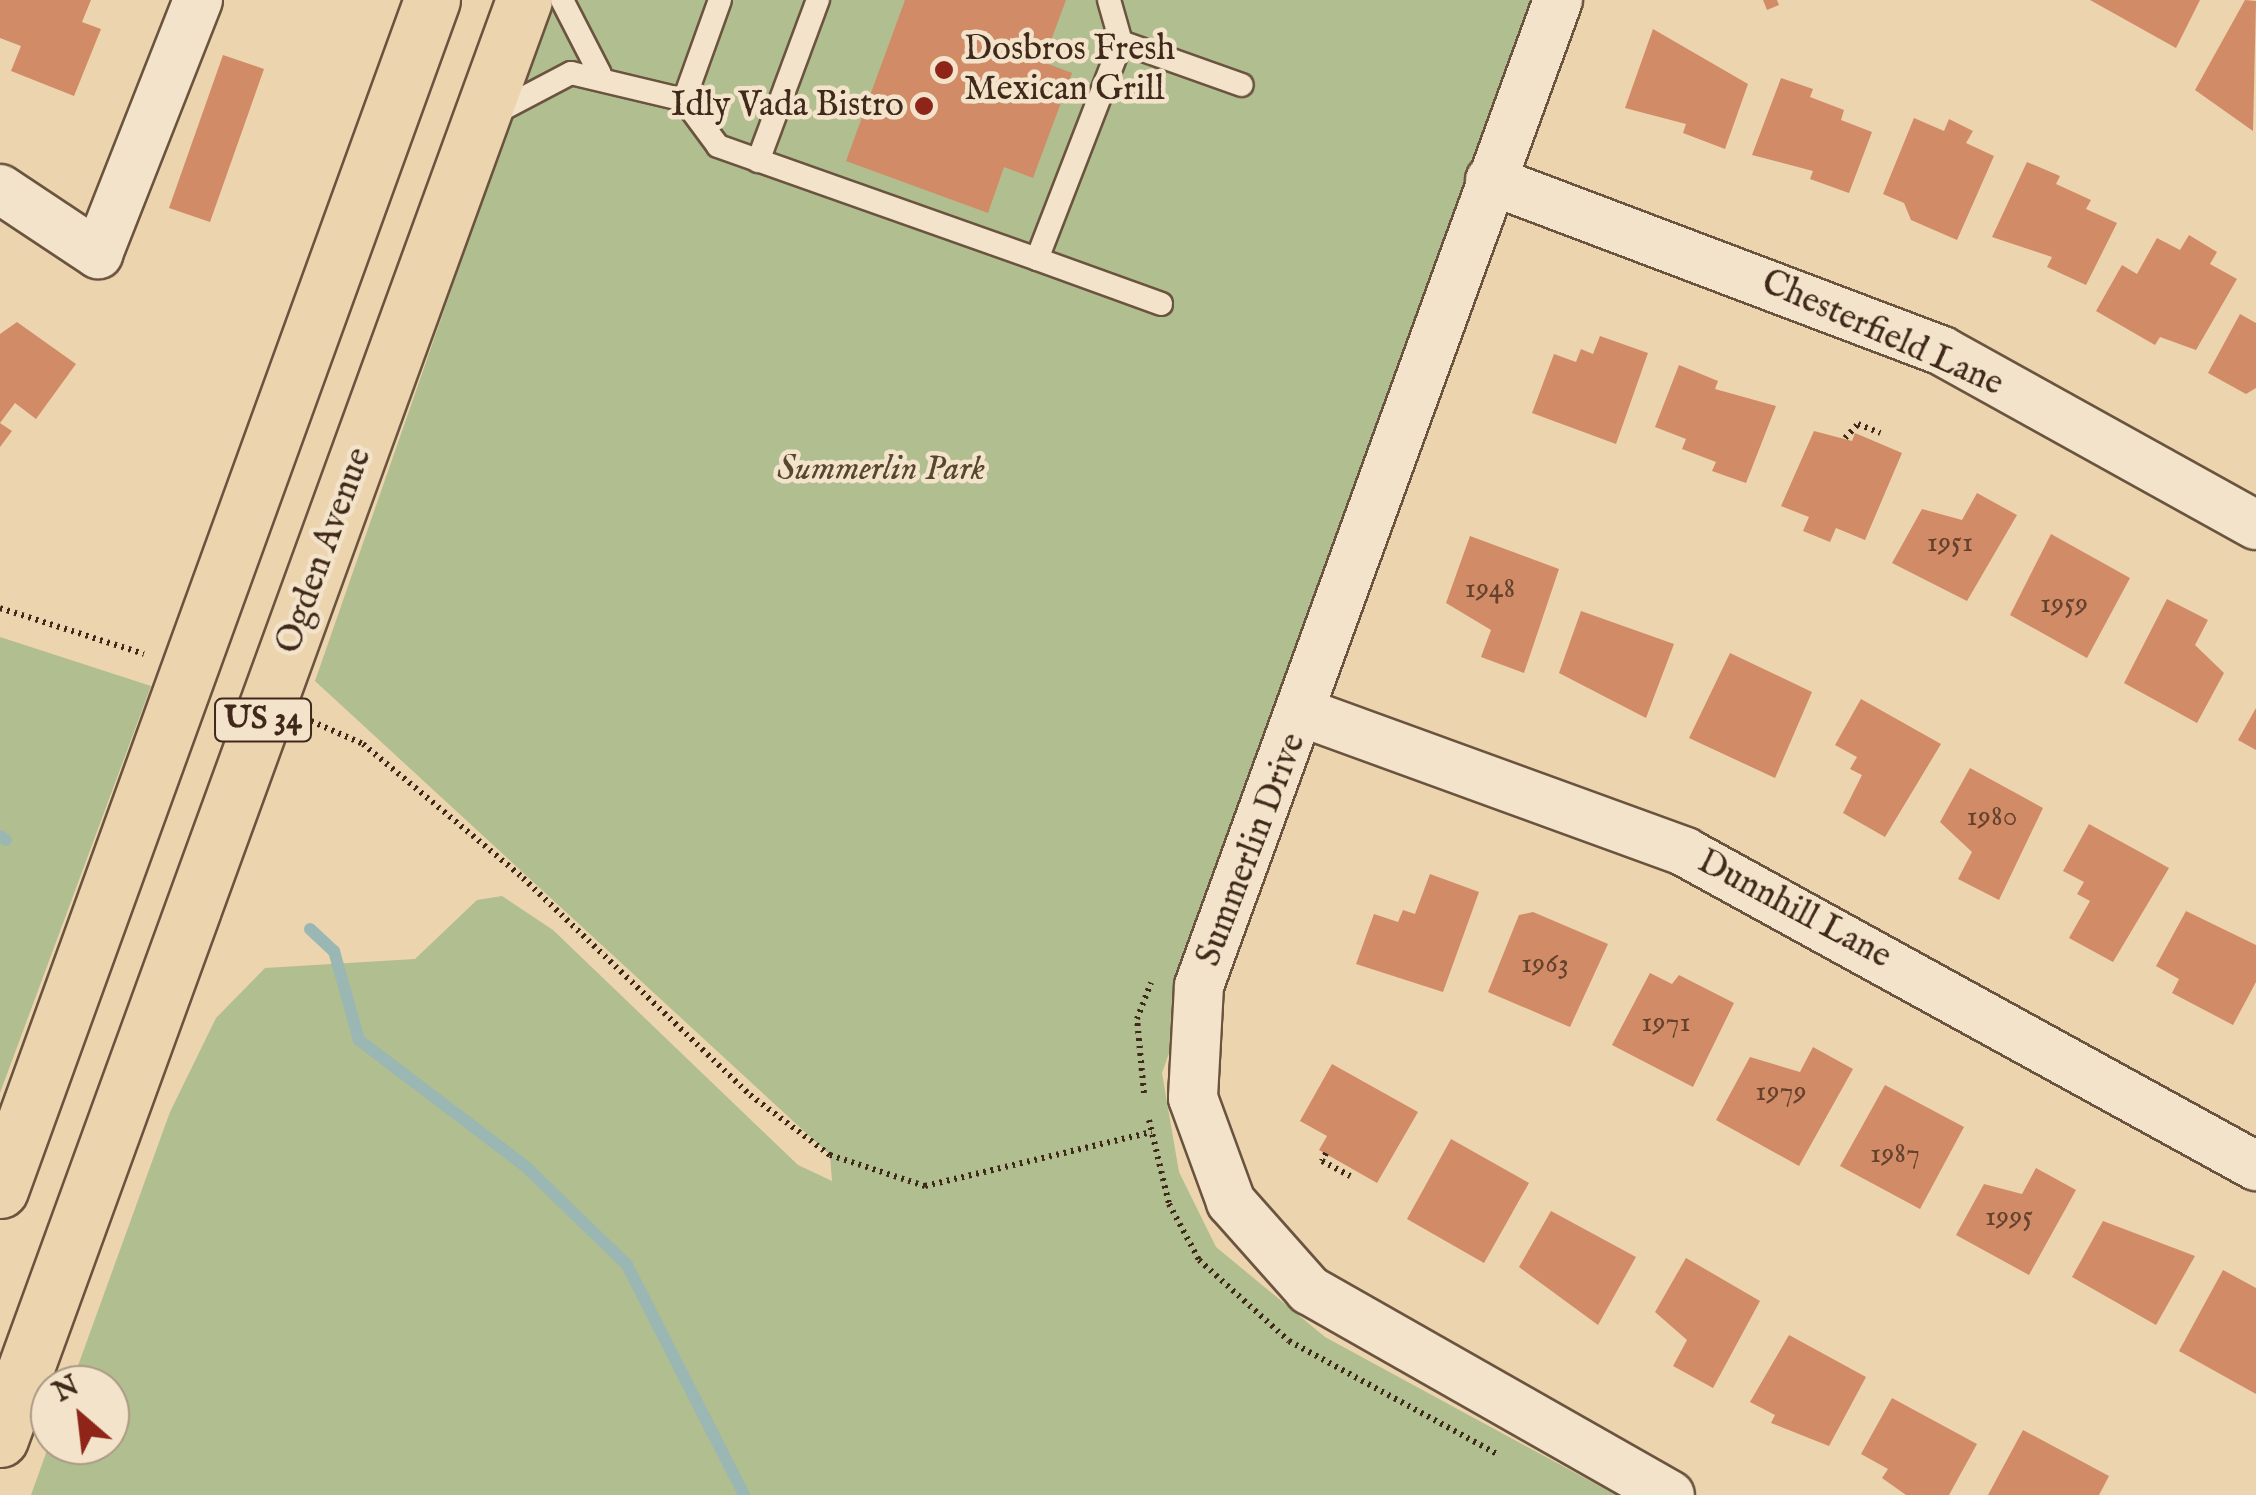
<!DOCTYPE html>
<html>
<head>
<meta charset="utf-8">
<style>
	body { margin:0 }
	#map { position:relative; width:2256px; height:1495px; overflow:hidden; background:#ecd4ae; font-family:"IM FELL English",serif }
	div>[style] { position:absolute }
	.green>* { inset:0; background:#b1be8f }
	.stream>* { height:12px; margin:-6px; padding:0 6px; transform-origin:6px; border-radius:6px; background:#9bb7b3 }
	.building>* { inset:0; background:#d28b67 }
	.path>* { height:6px; margin-top:-3px; transform-origin:0; background:repeating-linear-gradient(90deg,#40291a 0 2.5px,transparent 0 7.5px) }
	.roads { filter:drop-shadow(2px 0 #6b543f) drop-shadow(-2px 0 #6b543f) drop-shadow(0 2px #6b543f) drop-shadow(0 -2px #6b543f) }
	.service>* { height:22px; margin:-11px; padding:0 11px; transform-origin:11px; border-radius:11px; background:#f3e3ca }
	.minor>* { height:48px; margin:-24px; padding:0 24px; transform-origin:24px; border-radius:24px; background:#f3e3ca }
	.primary>* { height:55px; margin:-27.5px; padding:0 27.5px; transform-origin:27.5px; border-radius:27.5px; background:#ecd4ae }
	.dots>* { width:28px; height:28px; translate:-50% -50%; box-sizing:border-box; border:5px solid #f3e3ca; border-radius:50% }
	span { translate:-50% -50%; white-space:nowrap; text-align:center; line-height:1.15; -webkit-text-stroke:9px #f3e3ca; paint-order:stroke }
	.number-label { font-size:30px; color:#64422d }
	.number-label span { -webkit-text-stroke-width:0 }
	.shield-label span { padding:2px 8px; background:#f3e3ca; border:2px solid; border-radius:8px; -webkit-text-stroke-width:0 }
	.shield-label { font-size:32px; color:#40291a; font-weight:700 }
	.poi-label { font-size:35px; color:#40291a }
	.left { translate:0 -50%; text-align:left }
	.right { translate:-100% -50%; text-align:right }
	.street-label { font-size:35px; color:#40291a }
	.park-label { font-size:35px; color:#574731; font-style:italic }
	.north { position:absolute; left:30px; top:1365px; width:100px; height:100px; box-sizing:border-box; background:#f3e3ca; border:2px solid #ab9984; border-radius:50%; rotate:332deg; font-size:28px; font-weight:700; line-height:40px; text-align:center; color:#40291a }
	.north::after { content:''; display:block; margin:auto; width:35px; height:45px; background:#8f2418; clip-path:polygon(50% 0,100% 100%,50% 72%,0 100%) }
</style>
</head>
<body>
<div id="map">
	<div class="green">
		<i style="clip-path:polygon(552px 0,1542px 0,1162px 1073px,1179px 1172px,1216px 1247px,1325px 1337px,1616px 1495px,31px 1495px,50px 1442px,110px 1445px,110px 1385px,71px 1385px,170px 1112px,216px 1018px,265px 968px,415px 959px,477px 900px,502px 896px,553px 930px,798px 1165px,832px 1181px,830px 1155px,315px 681px)"></i>
		<i style="clip-path:polygon(0 637px,151px 686px,0 1093px)"></i>
	</div>
	<div class="stream">
		<i style="left:0;top:836px;width:7px;rotate:34deg"></i>
		<i style="left:310px;top:929px;width:33px;rotate:43deg"></i>
		<i style="left:334px;top:951px;width:92px;rotate:74.3deg"></i>
		<i style="left:359px;top:1040px;width:208px;rotate:37.2deg"></i>
		<i style="left:525px;top:1166px;width:142px;rotate:44.1deg"></i>
		<i style="left:627px;top:1265px;width:258px;rotate:63deg"></i>
	</div>
	<div class="building">
		<i style="clip-path:polygon(0 0,91px 0,82px 22px,101px 29px,74px 96px,11px 71px,21px 46px,0 38px)"></i>
		<i style="clip-path:polygon(905px 0,1066px 0,1043px 62px,1072px 73px,1033px 178px,1004px 167px,988px 213px,846px 161px)"></i>
		<i style="clip-path:polygon(1763px 0,1777px 0,1779px 5px,1767px 10px)"></i>
		<i style="clip-path:polygon(2090px 0,2200px 0,2176px 48px)"></i>
		<i style="clip-path:polygon(2245px 0,2256px 1px,2253px 131px,2195px 90px)"></i>
		<i style="clip-path:polygon(1653px 29px,1748px 84px,1725px 149px,1683px 133px,1686px 124px,1625px 108px)"></i>
		<i style="clip-path:polygon(223px 55px,264px 69px,210px 222px,169px 208px)"></i>
		<i style="clip-path:polygon(1781px 78px,1813px 89px,1810px 97px,1844px 110px,1841px 120px,1872px 132px,1849px 193px,1810px 179px,1813px 171px,1752px 155px)"></i>
		<i style="clip-path:polygon(1914px 118px,1944px 131px,1949px 119px,1973px 131px,1966px 143px,1994px 156px,1957px 240px,1911px 220px,1904px 203px,1883px 194px)"></i>
		<i style="clip-path:polygon(2027px 162px,2060px 176px,2056px 184px,2091px 200px,2086px 209px,2117px 223px,2086px 285px,2047px 267px,2052px 257px,1992px 237px)"></i>
		<i style="clip-path:polygon(2189px 235px,2217px 252px,2210px 264px,2237px 279px,2196px 350px,2160px 337px,2155px 345px,2096px 311px,2122px 265px,2137px 274px,2157px 238px,2180px 250px)"></i>
		<i style="clip-path:polygon(2240px 314px,2256px 323px,2256px 388px,2246px 394px,2208px 373px)"></i>
		<i style="clip-path:polygon(17px 322px,76px 364px,36px 419px,15px 403px,0 423px,12px 431px,0 447px,0 334px)"></i>
		<i style="clip-path:polygon(1600px 336px,1648px 353px,1616px 444px,1532px 413px,1554px 354px,1576px 362px,1581px 349px,1593px 354px)"></i>
		<i style="clip-path:polygon(1679px 365px,1718px 381px,1715px 389px,1776px 406px,1746px 483px,1712px 471px,1716px 462px,1682px 449px,1686px 439px,1655px 427px)"></i>
		<i style="clip-path:polygon(1814px 431px,1852px 441px,1855px 433px,1902px 453px,1865px 540px,1836px 528px,1830px 542px,1803px 531px,1809px 517px,1781px 506px)"></i>
		<i style="clip-path:polygon(1977px 493px,2017px 515px,1967px 601px,1892px 563px,1922px 509px,1962px 520px)"></i>
		<i style="clip-path:polygon(2051px 534px,2130px 578px,2087px 658px,2010px 615px)"></i>
		<i style="clip-path:polygon(1470px 536px,1559px 569px,1524px 673px,1481px 657px,1491px 630px,1446px 603px)"></i>
		<i style="clip-path:polygon(2167px 599px,2208px 620px,2195px 645px,2224px 673px,2197px 723px,2124px 683px)"></i>
		<i style="clip-path:polygon(1581px 611px,1674px 644px,1646px 718px,1559px 673px)"></i>
		<i style="clip-path:polygon(1730px 653px,1812px 692px,1775px 778px,1689px 738px)"></i>
		<i style="clip-path:polygon(1861px 699px,1941px 744px,1885px 837px,1843px 813px,1862px 775px,1850px 769px,1857px 757px,1835px 745px)"></i>
		<i style="clip-path:polygon(2256px 708px,2256px 750px,2238px 740px)"></i>
		<i style="clip-path:polygon(1970px 768px,2043px 808px,1999px 900px,1958px 879px,1972px 852px,1940px 822px)"></i>
		<i style="clip-path:polygon(2089px 824px,2169px 868px,2113px 962px,2069px 938px,2090px 901px,2077px 894px,2084px 882px,2063px 871px)"></i>
		<i style="clip-path:polygon(1430px 874px,1479px 892px,1443px 992px,1356px 964px,1374px 914px,1398px 922px,1403px 910px,1415px 914px)"></i>
		<i style="clip-path:polygon(2186px 911px,2256px 945px,2256px 982px,2233px 1025px,2172px 993px,2179px 979px,2156px 966px)"></i>
		<i style="clip-path:polygon(1533px 912px,1608px 944px,1570px 1027px,1488px 992px,1519px 915px)"></i>
		<i style="clip-path:polygon(1650px 973px,1672px 984px,1679px 975px,1734px 1003px,1693px 1087px,1612px 1045px)"></i>
		<i style="clip-path:polygon(1813px 1047px,1853px 1069px,1799px 1166px,1716px 1120px,1750px 1057px,1800px 1072px)"></i>
		<i style="clip-path:polygon(1332px 1064px,1418px 1112px,1377px 1183px,1319px 1150px,1327px 1136px,1300px 1121px)"></i>
		<i style="clip-path:polygon(1885px 1085px,1964px 1127px,1920px 1209px,1840px 1166px)"></i>
		<i style="clip-path:polygon(1451px 1139px,1529px 1183px,1484px 1263px,1407px 1219px)"></i>
		<i style="clip-path:polygon(2036px 1168px,2076px 1190px,2029px 1275px,1956px 1235px,1984px 1184px,2022px 1194px)"></i>
		<i style="clip-path:polygon(1551px 1211px,1636px 1257px,1598px 1325px,1519px 1267px)"></i>
		<i style="clip-path:polygon(2103px 1221px,2195px 1256px,2156px 1325px,2072px 1277px)"></i>
		<i style="clip-path:polygon(1686px 1258px,1760px 1301px,1713px 1388px,1673px 1366px,1687px 1340px,1655px 1312px)"></i>
		<i style="clip-path:polygon(2223px 1270px,2256px 1288px,2256px 1394px,2179px 1351px)"></i>
		<i style="clip-path:polygon(1789px 1335px,1866px 1377px,1829px 1446px,1771px 1423px,1775px 1415px,1750px 1402px)"></i>
		<i style="clip-path:polygon(1892px 1398px,1977px 1444px,1949px 1495px,1906px 1495px,1882px 1478px,1888px 1469px,1861px 1454px)"></i>
		<i style="clip-path:polygon(2023px 1430px,2109px 1476px,2099px 1495px,1988px 1495px)"></i>
	</div>
	<div class="path">
		<i style="left:1845px;top:438px;width:19px;rotate:-47deg"></i>
		<i style="left:1858px;top:424px;width:24px;rotate:22deg"></i>
		<i style="left:0;top:608px;width:151px;rotate:17.7deg"></i>
		<i style="left:311px;top:721px;width:57px;rotate:23.9deg"></i>
		<i style="left:363px;top:744px;width:209px;rotate:39.9deg"></i>
		<i style="left:523px;top:878px;width:314px;rotate:43.7deg"></i>
		<i style="left:750px;top:1095px;width:100px;rotate:36.9deg"></i>
		<i style="left:830px;top:1155px;width:100px;rotate:18.1deg"></i>
		<i style="left:925px;top:1186px;width:233px;rotate:-13.4deg"></i>
		<i style="left:1144px;top:1093px;width:74px;rotate:-95.4deg"></i>
		<i style="left:1137px;top:1019px;width:39px;rotate:-69deg"></i>
		<i style="left:1149px;top:1120px;width:86px;rotate:76.6deg"></i>
		<i style="left:1169px;top:1204px;width:64px;rotate:61.8deg"></i>
		<i style="left:1199px;top:1260px;width:121px;rotate:42deg"></i>
		<i style="left:1289px;top:1341px;width:237px;rotate:28.5deg"></i>
		<i style="left:1326px;top:1153px;width:9px;rotate:117deg"></i>
		<i style="left:1322px;top:1161px;width:32px;rotate:28deg"></i>
	</div>
	<div class="roads">
		<div class="service">
			<i style="left:562px;top:0;width:83px;rotate:62.8deg"></i>
			<i style="left:1109px;top:0;width:44px;rotate:74.1deg"></i>
			<i style="left:684px;top:100px;width:57px;rotate:53.5deg"></i>
			<i style="left:718px;top:146px;width:338px;rotate:19.5deg"></i>
			<i style="left:1037px;top:259px;width:233px;rotate:-68.8deg"></i>
			<i style="left:1121px;top:42px;width:128px;rotate:19.6deg"></i>
			<i style="left:493px;top:114px;width:88px;rotate:-27.7deg"></i>
			<i style="left:571px;top:73px;width:116px;rotate:13.4deg"></i>
			<i style="left:684px;top:100px;width:106px;rotate:-70.2deg"></i>
			<i style="left:758px;top:161px;width:172px;rotate:-69.6deg"></i>
			<i style="left:1037px;top:259px;width:132px;rotate:19.9deg"></i>
		</div>
		<div class="minor">
			<i style="left:1558px;top:0;width:1049px;rotate:110.01deg"></i>
			<i style="left:1199px;top:986px;width:112px;rotate:93.1deg"></i>
			<i style="left:1193px;top:1098px;width:111px;rotate:69.9deg"></i>
			<i style="left:1231px;top:1202px;width:118px;rotate:48.4deg"></i>
			<i style="left:1309px;top:1290px;width:415px;rotate:29.6deg"></i>
			<i style="left:1490px;top:180px;width:483px;rotate:20.7deg"></i>
			<i style="left:1942px;top:351px;width:359px;rotate:29deg"></i>
			<i style="left:0;top:189px;width:118px;rotate:33.6deg"></i>
			<i style="left:98px;top:254px;width:273px;rotate:-68.5deg"></i>
			<i style="left:1304px;top:713px;width:406px;rotate:20deg"></i>
			<i style="left:1685px;top:852px;width:652px;rotate:28.81deg"></i>
		</div>
		<div class="primary">
			<i style="left:0;top:1190px;width:1266px;rotate:-70.05deg"></i>
			<i style="left:0;top:1439px;width:1531px;rotate:-69.99deg"></i>
		</div>
	</div>
	<div class="dots">
		<i style="left:944px;top:70px;background:#8f2418"></i>
		<i style="left:924px;top:106px;background:#8f2418"></i>
	</div>
	<div class="number-label">
		<span style="left:1950px;top:543px">1951</span>
		<span style="left:1490px;top:589px">1948</span>
		<span style="left:2064px;top:604px">1959</span>
		<span style="left:1992px;top:817px">1980</span>
		<span style="left:1545px;top:964px">1963</span>
		<span style="left:1666px;top:1023px">1971</span>
		<span style="left:1781px;top:1092px">1979</span>
		<span style="left:1895px;top:1154px">1987</span>
		<span style="left:2009px;top:1217px">1995</span>
	</div>
	<div class="shield-label">
		<span style="left:263px;top:720px">US 34</span>
	</div>
	<div class="poi-label">
		<span class="left" style="left:964px;top:70px">Dosbros Fresh<br>Mexican Grill</span>
		<span class="right" style="left:904px;top:106px">Idly Vada Bistro</span>
	</div>
	<div class="street-label">
		<span style="left:1882px;top:334px;rotate:24deg">Chesterfield Lane</span>
		<span style="left:325px;top:551px;rotate:-70deg">Ogden Avenue</span>
		<span style="left:1252px;top:850px;rotate:-69deg">Summerlin Drive</span>
		<span style="left:1794px;top:910px;rotate:28deg">Dunnhill Lane</span>
	</div>
	<div class="park-label">
		<span style="left:881px;top:470px">Summerlin Park</span>
	</div>
	<div class="north">N</div>
</div>
</body>
</html>
